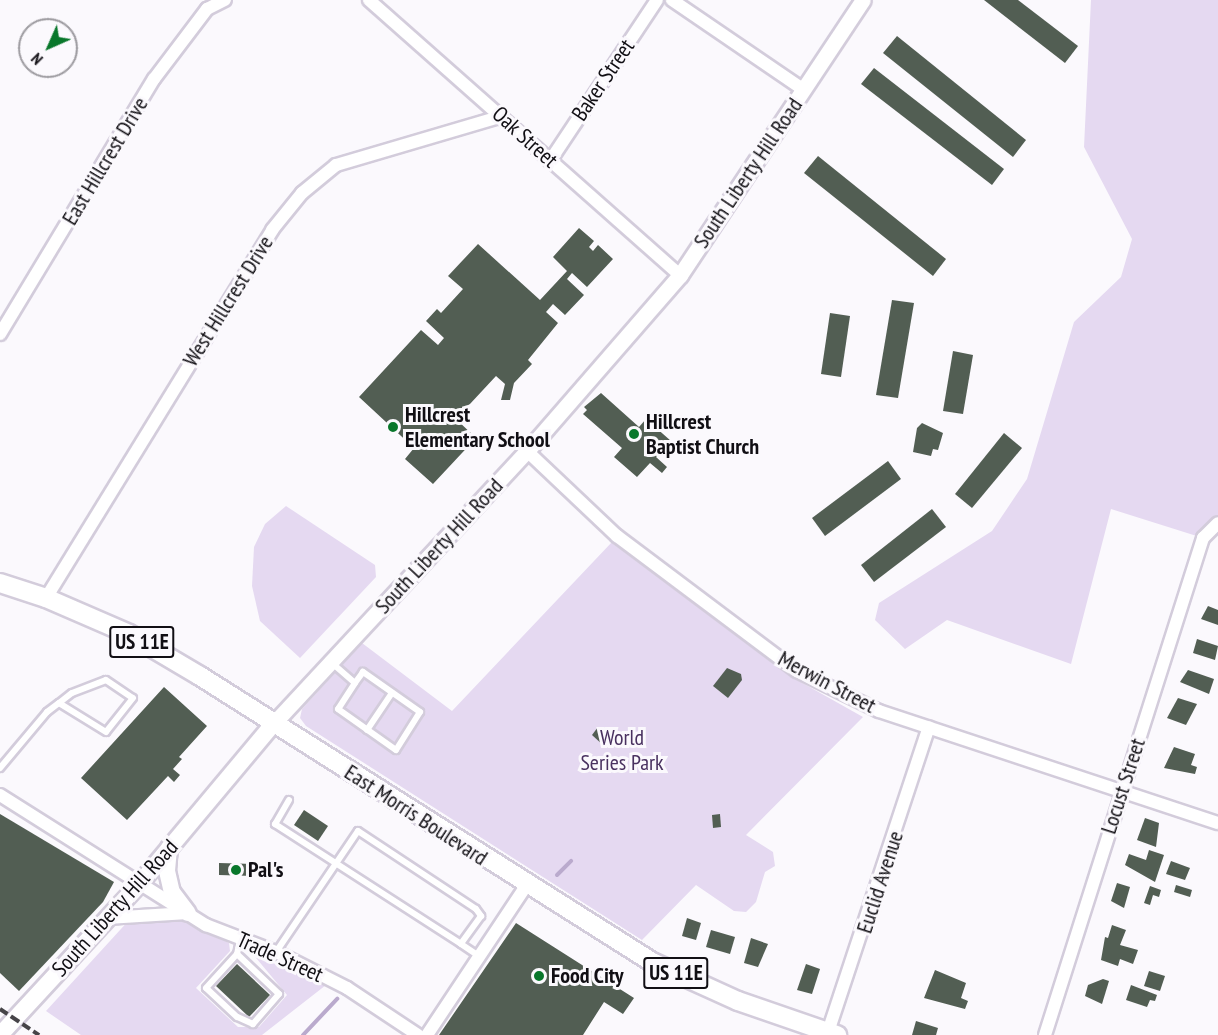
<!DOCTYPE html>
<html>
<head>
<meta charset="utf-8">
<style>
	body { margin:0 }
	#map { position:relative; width:1218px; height:1035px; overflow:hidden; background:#fbf9fd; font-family:"PT Sans Narrow",sans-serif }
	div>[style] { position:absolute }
	.green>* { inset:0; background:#e5d9f1 }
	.stream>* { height:4px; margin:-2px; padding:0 2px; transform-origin:2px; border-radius:2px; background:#baaacd }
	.building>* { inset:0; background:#525e53 }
	.roads { filter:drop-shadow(2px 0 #d3ccdb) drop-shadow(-2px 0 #d3ccdb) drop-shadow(0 2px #d3ccdb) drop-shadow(0 -2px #d3ccdb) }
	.service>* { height:6px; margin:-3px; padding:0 3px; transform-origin:3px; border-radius:3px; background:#fff }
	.minor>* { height:12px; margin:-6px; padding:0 6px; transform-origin:6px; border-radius:6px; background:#fff }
	.tertiary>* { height:15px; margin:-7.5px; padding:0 7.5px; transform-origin:7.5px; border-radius:7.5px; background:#fff }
	.secondary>* { height:16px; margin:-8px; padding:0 8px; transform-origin:8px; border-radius:8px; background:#fff }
	.primary>* { height:18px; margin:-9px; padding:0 9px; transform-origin:9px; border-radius:9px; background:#fff }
	.rail>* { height:4px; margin-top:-2px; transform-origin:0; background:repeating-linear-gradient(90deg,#464448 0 9px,transparent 0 13.5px) }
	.dots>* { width:16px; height:16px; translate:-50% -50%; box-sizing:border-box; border:3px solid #fbf9fd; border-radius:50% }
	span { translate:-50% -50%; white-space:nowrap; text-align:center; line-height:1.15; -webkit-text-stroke:6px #fbf9fd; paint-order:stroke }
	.shield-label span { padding:2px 4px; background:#fbf9fd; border:2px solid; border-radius:4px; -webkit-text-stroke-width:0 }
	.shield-label { font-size:21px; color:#110f14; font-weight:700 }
	.street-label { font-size:22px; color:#110f14 }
	.poi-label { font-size:22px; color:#110f14; font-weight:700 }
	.left { translate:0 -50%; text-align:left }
	.park-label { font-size:22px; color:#493160 }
	.north { position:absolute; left:18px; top:18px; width:60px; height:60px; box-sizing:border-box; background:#fbf9fd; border:2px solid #9d9ba0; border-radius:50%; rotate:225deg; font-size:16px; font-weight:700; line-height:24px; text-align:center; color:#110f14 }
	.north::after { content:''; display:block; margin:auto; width:21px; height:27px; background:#09772b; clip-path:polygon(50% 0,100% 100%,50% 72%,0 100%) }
</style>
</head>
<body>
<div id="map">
	<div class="green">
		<i style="clip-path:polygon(1091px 0,1218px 0,1218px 523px,1203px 538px,1111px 509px,1071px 664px,947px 620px,905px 649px,875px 620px,879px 603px,992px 531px,1027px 479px,1074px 322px,1121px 277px,1132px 239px,1084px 147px)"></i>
		<i style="clip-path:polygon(286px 506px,375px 565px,376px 577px,300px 658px,260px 621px,252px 586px,254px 547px,265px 524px)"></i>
		<i style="clip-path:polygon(612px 542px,790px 676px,863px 717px,746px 835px,773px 852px,775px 866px,765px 872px,756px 902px,746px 912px,734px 911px,696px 885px,642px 940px,306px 726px,300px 718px,302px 709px,362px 643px,452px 711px)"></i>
		<i style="clip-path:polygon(131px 918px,184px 918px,229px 943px,230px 951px,196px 988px,238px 1027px,259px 1027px,287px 995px,251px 952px,326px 985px,262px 1035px,81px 1035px,46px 1011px)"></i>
	</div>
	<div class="stream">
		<i style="left:557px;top:875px;width:20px;rotate:-45deg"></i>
		<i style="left:303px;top:1035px;width:50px;rotate:-46.6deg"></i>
	</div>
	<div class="building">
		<i style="clip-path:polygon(984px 0,1018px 0,1078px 46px,1065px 63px)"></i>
		<i style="clip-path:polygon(897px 36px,1026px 140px,1013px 157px,883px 53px)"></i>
		<i style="clip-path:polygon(874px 68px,1004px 169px,992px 185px,861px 84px)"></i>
		<i style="clip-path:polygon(818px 156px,946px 259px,933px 276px,804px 173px)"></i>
		<i style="clip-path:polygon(579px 228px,594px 241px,589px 247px,593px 251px,598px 245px,613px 259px,587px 287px,572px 273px,567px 279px,584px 295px,565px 315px,553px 304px,546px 312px,558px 323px,528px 360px,532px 364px,514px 383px,510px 400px,501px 400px,505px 384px,496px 376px,456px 419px,476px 438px,433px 484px,405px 459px,414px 448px,359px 397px,421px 330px,438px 345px,444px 338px,426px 321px,437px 309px,441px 313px,463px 289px,448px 276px,478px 244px,540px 300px,567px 271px,553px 257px)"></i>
		<i style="clip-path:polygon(892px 300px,914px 303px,898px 398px,876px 395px)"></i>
		<i style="clip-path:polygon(830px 313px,850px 316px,841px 377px,821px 374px)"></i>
		<i style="clip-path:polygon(953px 351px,973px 355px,963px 414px,943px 411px)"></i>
		<i style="clip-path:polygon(601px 393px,639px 427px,646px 419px,671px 441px,656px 457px,667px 467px,662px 473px,650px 463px,637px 477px,614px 457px,622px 448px,583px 414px,587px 410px,584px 407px)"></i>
		<i style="clip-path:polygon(922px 423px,943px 433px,938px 450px,933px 449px,931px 456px,913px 452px,917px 428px)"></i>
		<i style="clip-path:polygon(1004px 433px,1022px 448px,972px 508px,955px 494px)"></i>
		<i style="clip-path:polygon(888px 461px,901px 479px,825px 536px,812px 518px)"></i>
		<i style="clip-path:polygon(932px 509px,946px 527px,874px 582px,861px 565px)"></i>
		<i style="clip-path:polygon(1208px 606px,1218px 610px,1218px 625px,1201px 619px)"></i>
		<i style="clip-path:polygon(1197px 639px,1218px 646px,1215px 660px,1193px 653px)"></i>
		<i style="clip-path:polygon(727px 668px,741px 674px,742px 680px,728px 698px,713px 686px)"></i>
		<i style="clip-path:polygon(1188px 670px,1214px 679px,1209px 694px,1180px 682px)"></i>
		<i style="clip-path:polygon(164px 687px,207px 726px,179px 757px,182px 759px,173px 769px,180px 775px,174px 782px,168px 776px,127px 820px,81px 778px)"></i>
		<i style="clip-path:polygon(1178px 698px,1197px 704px,1186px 725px,1167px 718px)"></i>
		<i style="clip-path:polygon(598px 727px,608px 734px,609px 740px,604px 746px,592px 735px)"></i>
		<i style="clip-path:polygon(1174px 747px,1195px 754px,1191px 765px,1197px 767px,1195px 774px,1164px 768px)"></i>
		<i style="clip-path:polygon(304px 810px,328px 826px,318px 841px,294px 825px)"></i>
		<i style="clip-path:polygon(0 814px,114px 882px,103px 902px,19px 991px,0 973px)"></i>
		<i style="clip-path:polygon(720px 814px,721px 827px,713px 828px,712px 815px)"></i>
		<i style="clip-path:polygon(1145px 818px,1159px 823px,1156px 847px,1137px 840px)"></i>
		<i style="clip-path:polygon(1149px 850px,1164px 855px,1155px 882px,1125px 865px,1129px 854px,1146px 860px)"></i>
		<i style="clip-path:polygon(1171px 861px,1190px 868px,1185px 880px,1166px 874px)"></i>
		<i style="clip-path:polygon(219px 863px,254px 864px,254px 876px,219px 875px)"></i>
		<i style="clip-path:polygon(1117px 883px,1130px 887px,1124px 908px,1111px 901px)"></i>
		<i style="clip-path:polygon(1176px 885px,1192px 890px,1190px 897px,1174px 892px)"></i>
		<i style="clip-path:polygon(1150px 886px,1161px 890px,1159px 897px,1153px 895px,1150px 905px,1144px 903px)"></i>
		<i style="clip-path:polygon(687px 918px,701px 923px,696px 940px,682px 936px)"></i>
		<i style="clip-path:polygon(516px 923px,634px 998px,623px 1014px,604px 1002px,583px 1035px,439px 1035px)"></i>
		<i style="clip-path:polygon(1112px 925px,1126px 930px,1120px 945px,1138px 950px,1133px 964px,1120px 959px,1118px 966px,1101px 960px,1105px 937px,1108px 938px)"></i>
		<i style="clip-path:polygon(711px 930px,735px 937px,730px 954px,706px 947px)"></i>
		<i style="clip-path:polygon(751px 938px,768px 944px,758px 967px,744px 963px)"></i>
		<i style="clip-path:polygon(237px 964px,270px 995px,249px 1017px,216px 986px)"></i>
		<i style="clip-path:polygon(806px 964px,820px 969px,812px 994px,797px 990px)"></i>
		<i style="clip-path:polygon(935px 970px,966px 983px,961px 998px,968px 1001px,965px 1009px,924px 998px)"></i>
		<i style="clip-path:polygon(1149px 971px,1165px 976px,1160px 991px,1144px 986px)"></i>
		<i style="clip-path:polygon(1103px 979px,1109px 981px,1102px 1004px,1085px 996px,1088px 985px)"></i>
		<i style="clip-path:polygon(1131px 985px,1157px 995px,1155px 1001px,1150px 1000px,1147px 1007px,1126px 1000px)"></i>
		<i style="clip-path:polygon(916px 1021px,938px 1028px,936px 1035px,912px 1035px)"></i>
	</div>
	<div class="roads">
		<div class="service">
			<i style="left:332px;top:663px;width:30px;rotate:41deg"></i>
			<i style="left:355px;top:683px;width:31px;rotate:123deg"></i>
			<i style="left:338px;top:709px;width:71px;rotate:35.3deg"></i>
			<i style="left:396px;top:750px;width:45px;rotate:-57.7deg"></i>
			<i style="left:420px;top:712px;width:70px;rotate:-144.9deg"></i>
			<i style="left:363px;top:672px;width:14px;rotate:126deg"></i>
			<i style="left:367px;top:730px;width:45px;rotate:-56deg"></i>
			<i style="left:0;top:768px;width:73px;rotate:-50deg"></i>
			<i style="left:47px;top:712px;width:15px;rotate:-37deg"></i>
			<i style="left:59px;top:703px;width:16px;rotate:-38deg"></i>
			<i style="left:72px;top:693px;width:36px;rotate:-21deg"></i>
			<i style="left:106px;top:680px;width:32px;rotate:34deg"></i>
			<i style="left:133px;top:698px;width:43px;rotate:128.5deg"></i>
			<i style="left:106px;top:732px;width:55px;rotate:-148.3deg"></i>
			<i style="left:289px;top:800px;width:28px;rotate:120deg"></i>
			<i style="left:275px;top:824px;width:221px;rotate:32.8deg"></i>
			<i style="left:276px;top:952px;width:146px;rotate:-55.9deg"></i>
			<i style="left:358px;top:831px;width:141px;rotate:33.5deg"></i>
			<i style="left:476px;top:909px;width:9px;rotate:54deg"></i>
			<i style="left:481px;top:916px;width:34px;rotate:126deg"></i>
			<i style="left:461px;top:944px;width:22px;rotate:34deg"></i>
			<i style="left:237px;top:954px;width:58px;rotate:43.6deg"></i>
			<i style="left:279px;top:994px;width:40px;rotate:131deg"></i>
			<i style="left:253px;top:1024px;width:17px;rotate:-156deg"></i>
			<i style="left:237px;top:1017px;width:42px;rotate:-136.9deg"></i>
			<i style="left:206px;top:988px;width:46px;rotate:-47.6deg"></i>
			<i style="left:237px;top:954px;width:14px;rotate:-78deg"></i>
		</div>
		<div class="minor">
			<i style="left:369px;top:0;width:415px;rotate:41.5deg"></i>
			<i style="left:672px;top:0;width:160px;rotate:34.3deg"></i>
			<i style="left:550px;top:161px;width:193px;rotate:-56.4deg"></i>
			<i style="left:0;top:334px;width:298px;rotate:-58.9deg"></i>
			<i style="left:154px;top:79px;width:88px;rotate:-52.9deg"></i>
			<i style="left:207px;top:9px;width:20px;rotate:-27deg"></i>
			<i style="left:527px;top:451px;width:124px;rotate:43.4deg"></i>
			<i style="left:617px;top:536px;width:225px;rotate:36.9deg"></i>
			<i style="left:797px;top:671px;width:91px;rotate:26deg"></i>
			<i style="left:879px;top:711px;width:357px;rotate:18.3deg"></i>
			<i style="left:46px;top:598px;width:432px;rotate:-58.4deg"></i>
			<i style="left:272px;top:230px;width:48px;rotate:-51deg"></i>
			<i style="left:302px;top:193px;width:44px;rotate:-39.5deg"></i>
			<i style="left:336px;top:165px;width:173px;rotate:-16.4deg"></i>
			<i style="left:0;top:795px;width:244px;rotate:32.3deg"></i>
			<i style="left:206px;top:925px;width:75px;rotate:21.1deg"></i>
			<i style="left:276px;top:952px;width:80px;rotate:26.9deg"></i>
			<i style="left:347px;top:988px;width:85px;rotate:33.5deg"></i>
			<i style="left:107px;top:918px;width:81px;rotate:-3.5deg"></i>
			<i style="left:427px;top:1035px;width:179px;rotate:-56.4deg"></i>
			<i style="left:827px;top:1035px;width:324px;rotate:-71.7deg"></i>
			<i style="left:1045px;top:1035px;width:522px;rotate:-72.36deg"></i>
			<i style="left:1203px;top:538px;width:21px;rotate:-45deg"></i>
		</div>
		<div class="tertiary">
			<i style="left:273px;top:724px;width:373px;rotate:-47.1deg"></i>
			<i style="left:527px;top:451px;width:233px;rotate:-49deg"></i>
			<i style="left:680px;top:275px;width:330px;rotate:-56.4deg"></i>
		</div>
		<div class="secondary">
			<i style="left:169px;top:848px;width:23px;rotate:95deg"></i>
			<i style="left:167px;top:871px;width:22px;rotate:77deg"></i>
			<i style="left:172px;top:892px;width:26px;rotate:53deg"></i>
			<i style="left:0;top:1035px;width:208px;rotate:-47.3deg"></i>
			<i style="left:141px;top:882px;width:206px;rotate:-50.1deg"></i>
		</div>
		<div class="primary">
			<i style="left:0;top:583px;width:48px;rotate:18.1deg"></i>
			<i style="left:46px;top:598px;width:90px;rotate:23.4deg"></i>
			<i style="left:129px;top:634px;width:82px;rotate:30.6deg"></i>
			<i style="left:200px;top:676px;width:535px;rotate:32.32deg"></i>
			<i style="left:652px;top:962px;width:94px;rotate:24.4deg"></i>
			<i style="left:738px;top:1001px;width:105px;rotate:19deg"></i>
		</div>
	</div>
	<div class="rail">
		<i style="left:0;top:1009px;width:47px;rotate:33.7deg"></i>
	</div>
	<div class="dots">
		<i style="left:393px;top:427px;background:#09772b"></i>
		<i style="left:634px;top:434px;background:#09772b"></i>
		<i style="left:236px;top:870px;background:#09772b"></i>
		<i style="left:539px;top:976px;background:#09772b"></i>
	</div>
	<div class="shield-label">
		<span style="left:142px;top:642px">US 11E</span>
		<span style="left:676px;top:973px">US 11E</span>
	</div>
	<div class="street-label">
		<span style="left:603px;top:80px;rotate:-56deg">Baker Street</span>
		<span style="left:525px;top:137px;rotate:42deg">Oak Street</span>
		<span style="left:105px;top:161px;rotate:-59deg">East Hillcrest Drive</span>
		<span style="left:748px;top:173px;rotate:-56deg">South Liberty Hill Road</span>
		<span style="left:228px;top:301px;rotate:-58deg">West Hillcrest Drive</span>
		<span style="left:439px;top:546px;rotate:-47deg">South Liberty Hill Road</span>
		<span style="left:827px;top:682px;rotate:28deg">Merwin Street</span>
		<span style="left:1123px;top:786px;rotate:-72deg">Locust Street</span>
		<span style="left:416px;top:815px;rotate:33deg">East Morris Boulevard</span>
		<span style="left:880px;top:882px;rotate:-72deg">Euclid Avenue</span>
		<span style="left:115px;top:908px;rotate:-48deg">South Liberty Hill Road</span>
		<span style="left:280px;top:957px;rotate:24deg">Trade Street</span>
	</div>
	<div class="poi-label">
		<span class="left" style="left:405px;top:427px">Hillcrest<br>Elementary School</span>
		<span class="left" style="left:646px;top:434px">Hillcrest<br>Baptist Church</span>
		<span class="left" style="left:248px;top:870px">Pal's</span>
		<span class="left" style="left:551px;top:976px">Food City</span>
	</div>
	<div class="park-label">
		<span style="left:622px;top:750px">World<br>Series Park</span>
	</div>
	<div class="north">N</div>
</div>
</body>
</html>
